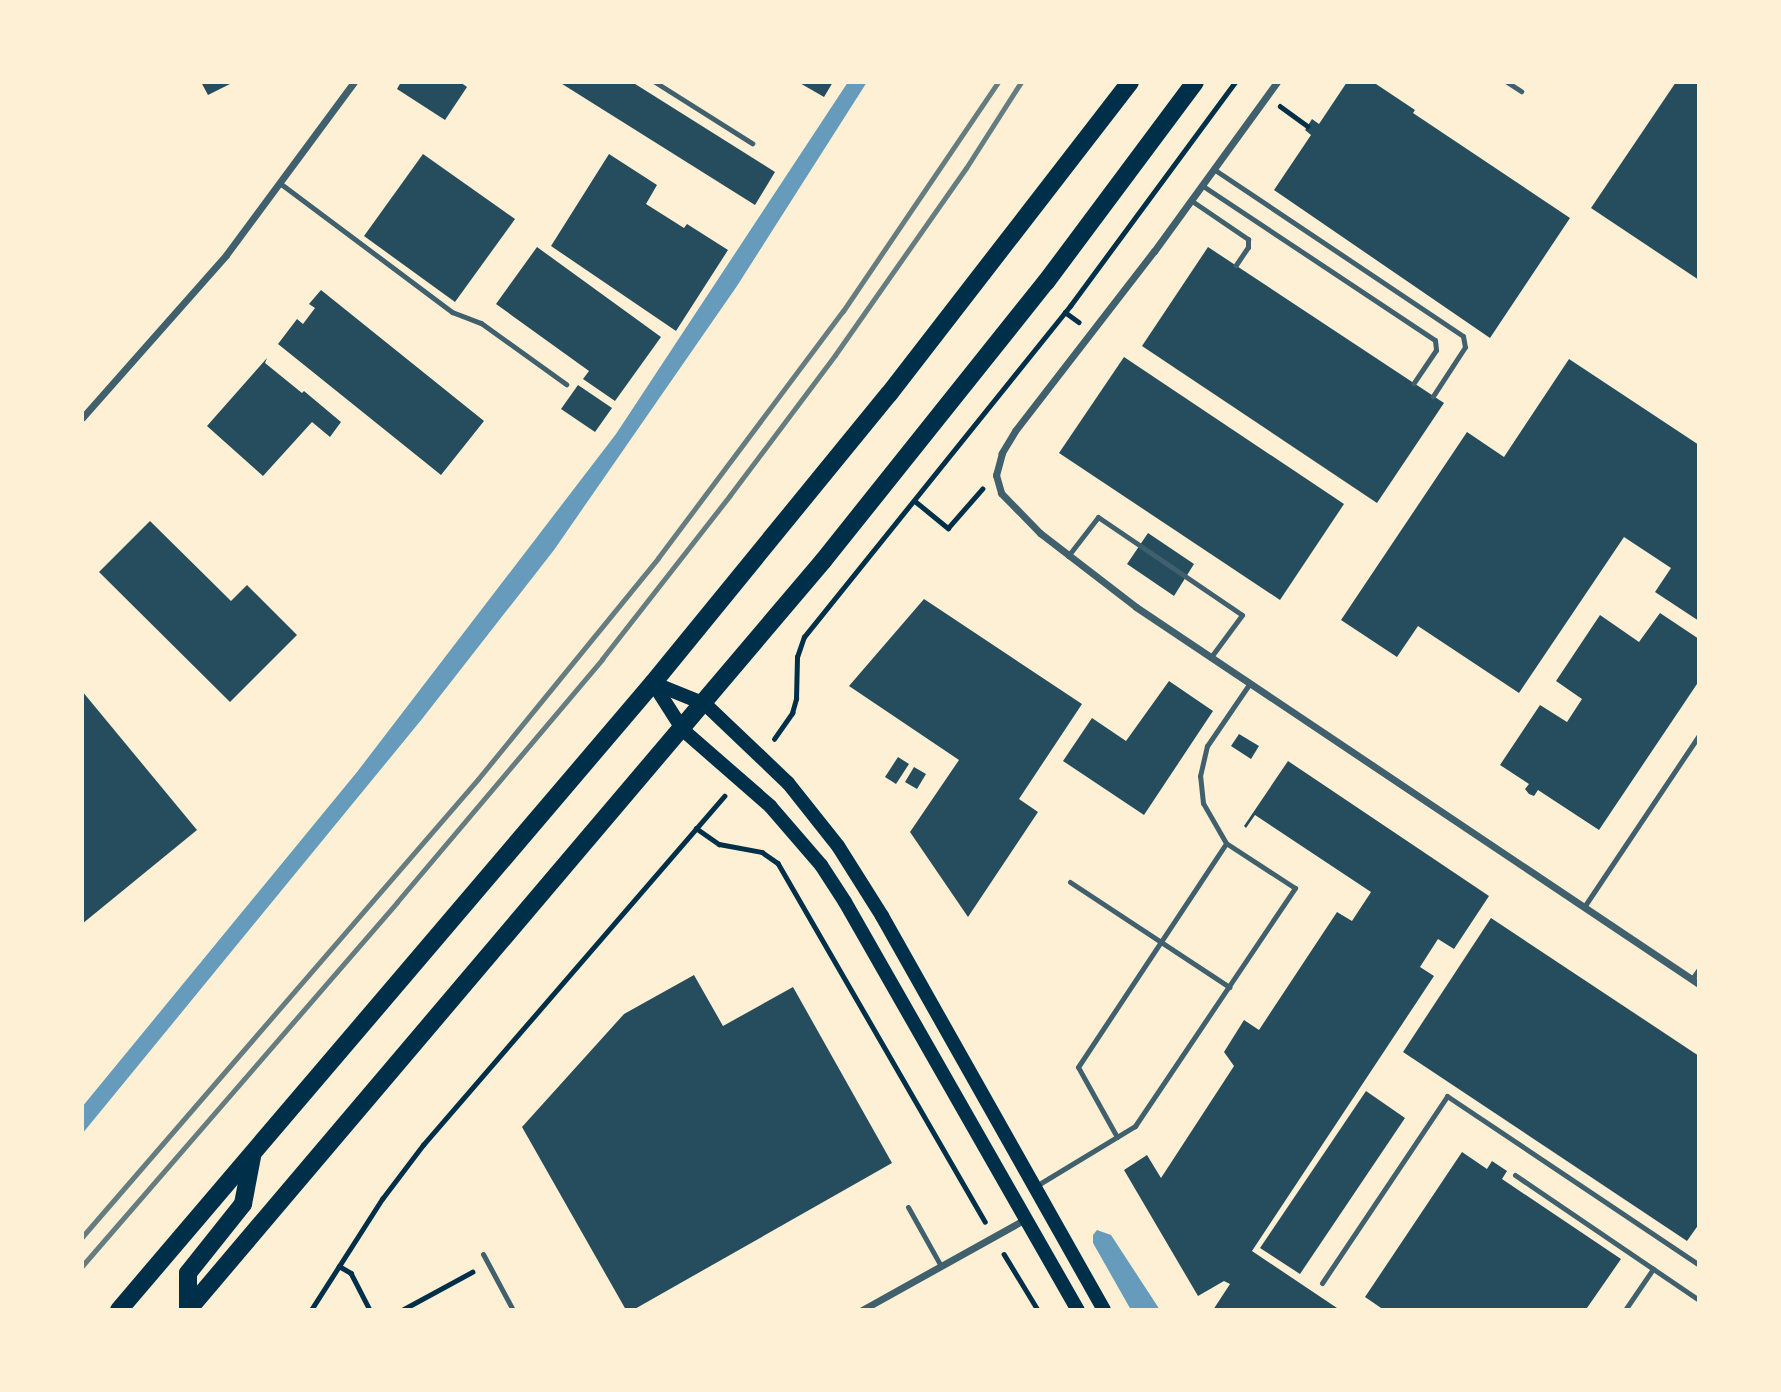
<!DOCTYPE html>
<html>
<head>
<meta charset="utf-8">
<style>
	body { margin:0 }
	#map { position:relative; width:1781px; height:1392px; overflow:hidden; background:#fdf0d5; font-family:"Space Grotesk",sans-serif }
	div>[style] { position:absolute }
	.water>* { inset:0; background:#669bbc }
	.building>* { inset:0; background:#264d5e }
	.path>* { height:4.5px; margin:-2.25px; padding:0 2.25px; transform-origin:2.25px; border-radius:2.25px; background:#003049 }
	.service>* { height:5px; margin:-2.5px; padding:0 2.5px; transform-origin:2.5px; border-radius:2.5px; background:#3f606c }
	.minor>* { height:7px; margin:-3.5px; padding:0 3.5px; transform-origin:3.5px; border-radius:3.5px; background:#3f606c }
	.secondary>* { height:14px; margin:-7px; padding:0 7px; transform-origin:7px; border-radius:7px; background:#003049 }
	.primary>* { height:18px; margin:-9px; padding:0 9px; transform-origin:9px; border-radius:9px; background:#003049 }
	.rail>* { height:5px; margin:-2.5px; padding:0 2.5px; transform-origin:2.5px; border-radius:2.5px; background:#657d81 }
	span { translate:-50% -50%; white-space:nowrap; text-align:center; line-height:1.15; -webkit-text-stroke:5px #fdf0d5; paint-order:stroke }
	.frame { position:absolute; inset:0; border:84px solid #fdf0d5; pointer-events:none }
</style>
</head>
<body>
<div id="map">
	<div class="water">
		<i style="clip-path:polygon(848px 82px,867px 82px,737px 286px,554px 550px,422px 719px,82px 1134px,82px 1107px,357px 772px,616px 434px)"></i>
		<i style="clip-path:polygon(1097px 1230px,1111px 1235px,1160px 1310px,1131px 1310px,1093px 1243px,1093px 1235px)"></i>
	</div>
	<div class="building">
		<i style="clip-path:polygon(201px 82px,234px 82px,208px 95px)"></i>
		<i style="clip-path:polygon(401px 82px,460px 82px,467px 87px,445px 120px,397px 89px)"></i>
		<i style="clip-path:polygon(559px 82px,632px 82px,775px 172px,755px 205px)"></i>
		<i style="clip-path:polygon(798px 82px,833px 82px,824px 97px)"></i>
		<i style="clip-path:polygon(1347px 82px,1373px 82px,1415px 110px,1413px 113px,1570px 218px,1490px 338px,1274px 190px,1311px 135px,1305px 130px,1312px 119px,1319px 124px)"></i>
		<i style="clip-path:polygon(1676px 82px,1699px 82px,1699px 280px,1591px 208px)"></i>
		<i style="clip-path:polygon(423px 154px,515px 219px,455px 302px,364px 236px)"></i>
		<i style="clip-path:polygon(609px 154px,657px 185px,646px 204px,684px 228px,687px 224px,728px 250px,676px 331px,551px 246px)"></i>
		<i style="clip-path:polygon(537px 247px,661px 337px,615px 401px,583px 379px,589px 371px,496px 304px)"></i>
		<i style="clip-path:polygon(1208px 247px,1444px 403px,1377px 503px,1142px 346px)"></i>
		<i style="clip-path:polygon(321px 290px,484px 421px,441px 475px,278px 344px,297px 319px,303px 324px,315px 308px,309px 304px)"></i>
		<i style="clip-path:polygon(1124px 357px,1344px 504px,1280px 600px,1059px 453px)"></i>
		<i style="clip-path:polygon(267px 358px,265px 363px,302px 393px,304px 391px,341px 422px,330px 437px,312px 422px,263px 476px,207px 426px)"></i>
		<i style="clip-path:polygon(1569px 359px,1699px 445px,1699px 621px,1655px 592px,1671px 568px,1624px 537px,1519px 693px,1418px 626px,1397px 657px,1341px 620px,1467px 432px,1504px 457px)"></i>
		<i style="clip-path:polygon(578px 385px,612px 408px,595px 432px,561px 409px)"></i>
		<i style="clip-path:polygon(150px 521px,231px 601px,247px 585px,297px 635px,230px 702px,99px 572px)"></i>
		<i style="clip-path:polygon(1148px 533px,1194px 564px,1174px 596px,1127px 564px)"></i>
		<i style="clip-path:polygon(924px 599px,1082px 704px,1019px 799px,1038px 812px,968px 917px,910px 832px,959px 760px,849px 686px)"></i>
		<i style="clip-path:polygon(1660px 613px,1699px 639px,1699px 681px,1599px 830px,1538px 790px,1534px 796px,1529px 794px,1525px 789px,1529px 784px,1500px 765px,1540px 705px,1567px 722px,1582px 699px,1556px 681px,1600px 615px,1639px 642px)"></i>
		<i style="clip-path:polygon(1169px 681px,1213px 711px,1144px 815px,1063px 761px,1092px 718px,1126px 741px)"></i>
		<i style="clip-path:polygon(82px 691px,197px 830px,82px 924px)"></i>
		<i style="clip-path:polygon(1239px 734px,1259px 746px,1251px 759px,1231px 746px)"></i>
		<i style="clip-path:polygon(898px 757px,909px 764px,896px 784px,885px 777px)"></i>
		<i style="clip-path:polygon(1288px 761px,1489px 896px,1454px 949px,1438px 939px,1420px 967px,1434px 976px,1252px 1251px,1340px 1310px,1213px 1310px,1230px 1284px,1224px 1281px,1198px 1296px,1124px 1170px,1147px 1155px,1161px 1178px,1234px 1066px,1224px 1052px,1244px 1020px,1259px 1030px,1337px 912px,1352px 921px,1371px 892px,1255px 815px,1246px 828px,1244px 826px)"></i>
		<i style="clip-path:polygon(914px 767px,926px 774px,917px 789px,905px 782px)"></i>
		<i style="clip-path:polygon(1491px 918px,1699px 1056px,1699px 1224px,1687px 1241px,1403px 1052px)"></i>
		<i style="clip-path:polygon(694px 975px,723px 1026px,793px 987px,892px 1163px,633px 1310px,626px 1310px,522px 1127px,624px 1014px)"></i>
		<i style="clip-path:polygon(1366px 1091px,1405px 1118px,1300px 1274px,1260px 1248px)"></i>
		<i style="clip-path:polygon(1462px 1152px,1487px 1169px,1492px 1161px,1507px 1171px,1502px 1179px,1621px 1259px,1587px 1308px,1384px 1310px,1365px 1297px)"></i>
	</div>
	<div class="path">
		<i style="left:1280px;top:106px;width:34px;rotate:36deg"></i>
		<i style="left:1065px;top:312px;width:17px;rotate:36deg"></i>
		<i style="left:915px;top:501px;width:43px;rotate:39.3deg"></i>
		<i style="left:948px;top:528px;width:52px;rotate:-48.9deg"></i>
		<i style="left:774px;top:739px;width:32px;rotate:-55deg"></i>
		<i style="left:792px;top:713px;width:15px;rotate:-74deg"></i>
		<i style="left:796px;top:699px;width:42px;rotate:-88.6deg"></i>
		<i style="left:797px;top:657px;width:21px;rotate:-71deg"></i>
		<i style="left:804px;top:637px;width:425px;rotate:-51.2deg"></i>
		<i style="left:1070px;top:306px;width:278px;rotate:-53.6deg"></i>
		<i style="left:696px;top:828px;width:28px;rotate:35deg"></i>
		<i style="left:719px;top:844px;width:44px;rotate:10.5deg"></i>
		<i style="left:762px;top:852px;width:19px;rotate:35deg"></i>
		<i style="left:778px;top:863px;width:414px;rotate:60deg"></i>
		<i style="left:1004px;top:1254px;width:66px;rotate:58.7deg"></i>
		<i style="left:339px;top:1266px;width:14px;rotate:30deg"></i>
		<i style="left:351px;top:1273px;width:42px;rotate:62.8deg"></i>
		<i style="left:311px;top:1310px;width:132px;rotate:-57.4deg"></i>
		<i style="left:382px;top:1199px;width:68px;rotate:-52.8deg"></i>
		<i style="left:423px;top:1145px;width:461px;rotate:-49.2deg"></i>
		<i style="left:402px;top:1310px;width:80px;rotate:-28.5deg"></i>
	</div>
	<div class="service">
		<i style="left:655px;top:82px;width:115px;rotate:32.2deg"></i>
		<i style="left:1507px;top:82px;width:17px;rotate:33deg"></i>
		<i style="left:1215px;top:170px;width:298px;rotate:33.8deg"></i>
		<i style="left:1463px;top:336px;width:11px;rotate:80deg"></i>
		<i style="left:1465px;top:347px;width:59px;rotate:123.1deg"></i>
		<i style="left:281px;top:184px;width:214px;rotate:36.8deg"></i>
		<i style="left:452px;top:312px;width:31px;rotate:21deg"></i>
		<i style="left:481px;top:323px;width:105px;rotate:35.7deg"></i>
		<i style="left:1203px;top:186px;width:278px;rotate:33.6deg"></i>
		<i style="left:1435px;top:340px;width:10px;rotate:84deg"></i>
		<i style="left:1436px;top:350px;width:40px;rotate:124deg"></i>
		<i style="left:1192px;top:201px;width:68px;rotate:34.2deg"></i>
		<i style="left:1248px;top:239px;width:8px;rotate:90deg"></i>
		<i style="left:1248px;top:247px;width:22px;rotate:124deg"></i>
		<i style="left:1068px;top:556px;width:49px;rotate:-52.4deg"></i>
		<i style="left:1098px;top:517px;width:174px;rotate:34.2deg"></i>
		<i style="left:1242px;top:615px;width:52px;rotate:126.4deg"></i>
		<i style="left:1070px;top:882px;width:191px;rotate:33.4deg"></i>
		<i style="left:1584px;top:907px;width:207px;rotate:-56.2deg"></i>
		<i style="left:1692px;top:979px;width:12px;rotate:-55deg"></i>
		<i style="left:1117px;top:1137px;width:80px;rotate:-119.1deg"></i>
		<i style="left:1078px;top:1067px;width:268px;rotate:-56.5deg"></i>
		<i style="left:1515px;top:1175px;width:222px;rotate:34.2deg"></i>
		<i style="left:1036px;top:1186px;width:116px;rotate:-31.2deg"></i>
		<i style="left:1135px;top:1126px;width:287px;rotate:-56.1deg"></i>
		<i style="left:1295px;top:888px;width:82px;rotate:-146.9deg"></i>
		<i style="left:1226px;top:843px;width:46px;rotate:-119.9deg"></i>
		<i style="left:1203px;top:803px;width:27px;rotate:-96deg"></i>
		<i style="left:1200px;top:776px;width:31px;rotate:-77deg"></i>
		<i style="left:1207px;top:746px;width:76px;rotate:-55.7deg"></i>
		<i style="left:908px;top:1207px;width:68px;rotate:60.8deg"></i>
		<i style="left:483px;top:1254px;width:64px;rotate:61.8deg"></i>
		<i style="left:1322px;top:1283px;width:225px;rotate:-56.2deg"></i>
		<i style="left:1447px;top:1096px;width:303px;rotate:33.8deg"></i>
		<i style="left:1625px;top:1310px;width:50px;rotate:-55.7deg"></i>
	</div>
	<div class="minor">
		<i style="left:1277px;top:82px;width:209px;rotate:126deg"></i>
		<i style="left:1154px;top:251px;width:227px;rotate:127.7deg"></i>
		<i style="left:1015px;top:431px;width:26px;rotate:121deg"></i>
		<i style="left:1002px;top:453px;width:23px;rotate:105deg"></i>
		<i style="left:996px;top:475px;width:19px;rotate:74deg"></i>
		<i style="left:1001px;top:493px;width:56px;rotate:45.7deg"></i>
		<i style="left:1040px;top:533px;width:121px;rotate:37.6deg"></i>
		<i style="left:1136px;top:607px;width:678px;rotate:33.81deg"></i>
		<i style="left:82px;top:418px;width:217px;rotate:-48.5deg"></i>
		<i style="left:226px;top:255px;width:215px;rotate:-53.5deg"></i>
		<i style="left:862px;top:1310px;width:185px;rotate:-29.1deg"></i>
	</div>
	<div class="secondary">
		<i style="left:653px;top:683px;width:56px;rotate:22deg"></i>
		<i style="left:705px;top:704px;width:115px;rotate:43.6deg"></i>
		<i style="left:788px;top:783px;width:80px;rotate:51.6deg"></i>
		<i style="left:838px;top:846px;width:83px;rotate:57.8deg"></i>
		<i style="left:882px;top:916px;width:452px;rotate:60.6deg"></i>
		<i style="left:653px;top:683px;width:56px;rotate:57.4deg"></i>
		<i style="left:683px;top:730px;width:116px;rotate:41.1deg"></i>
		<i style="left:770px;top:806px;width:78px;rotate:49.2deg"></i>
		<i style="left:821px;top:865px;width:44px;rotate:57deg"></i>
		<i style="left:845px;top:902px;width:470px;rotate:60.3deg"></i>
	</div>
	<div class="primary">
		<i style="left:119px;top:1310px;width:824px;rotate:-49.58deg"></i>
		<i style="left:653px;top:683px;width:373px;rotate:-50.8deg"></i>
		<i style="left:889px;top:394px;width:394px;rotate:-52.3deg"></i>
		<i style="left:188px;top:1310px;width:982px;rotate:-49.71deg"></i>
		<i style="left:823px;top:561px;width:357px;rotate:-51.4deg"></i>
		<i style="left:1046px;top:282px;width:249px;rotate:-53.3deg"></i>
		<i style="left:188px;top:1310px;width:37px;rotate:-90deg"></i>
		<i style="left:188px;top:1273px;width:88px;rotate:-51.4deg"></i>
		<i style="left:243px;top:1204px;width:48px;rotate:-79.2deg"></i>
	</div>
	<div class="rail">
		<i style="left:82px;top:1237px;width:605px;rotate:-49.15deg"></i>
		<i style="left:478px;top:779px;width:285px;rotate:-50.8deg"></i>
		<i style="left:658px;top:558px;width:309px;rotate:-53.2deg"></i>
		<i style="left:843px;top:311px;width:277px;rotate:-55.9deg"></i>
		<i style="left:82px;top:1266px;width:481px;rotate:-49.1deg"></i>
		<i style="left:397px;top:902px;width:318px;rotate:-49.8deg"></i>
		<i style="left:602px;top:659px;width:208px;rotate:-52deg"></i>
		<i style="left:730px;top:495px;width:175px;rotate:-53.1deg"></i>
		<i style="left:835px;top:355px;width:228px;rotate:-55deg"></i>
		<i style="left:966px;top:168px;width:102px;rotate:-57.4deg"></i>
	</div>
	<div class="frame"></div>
</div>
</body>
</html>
